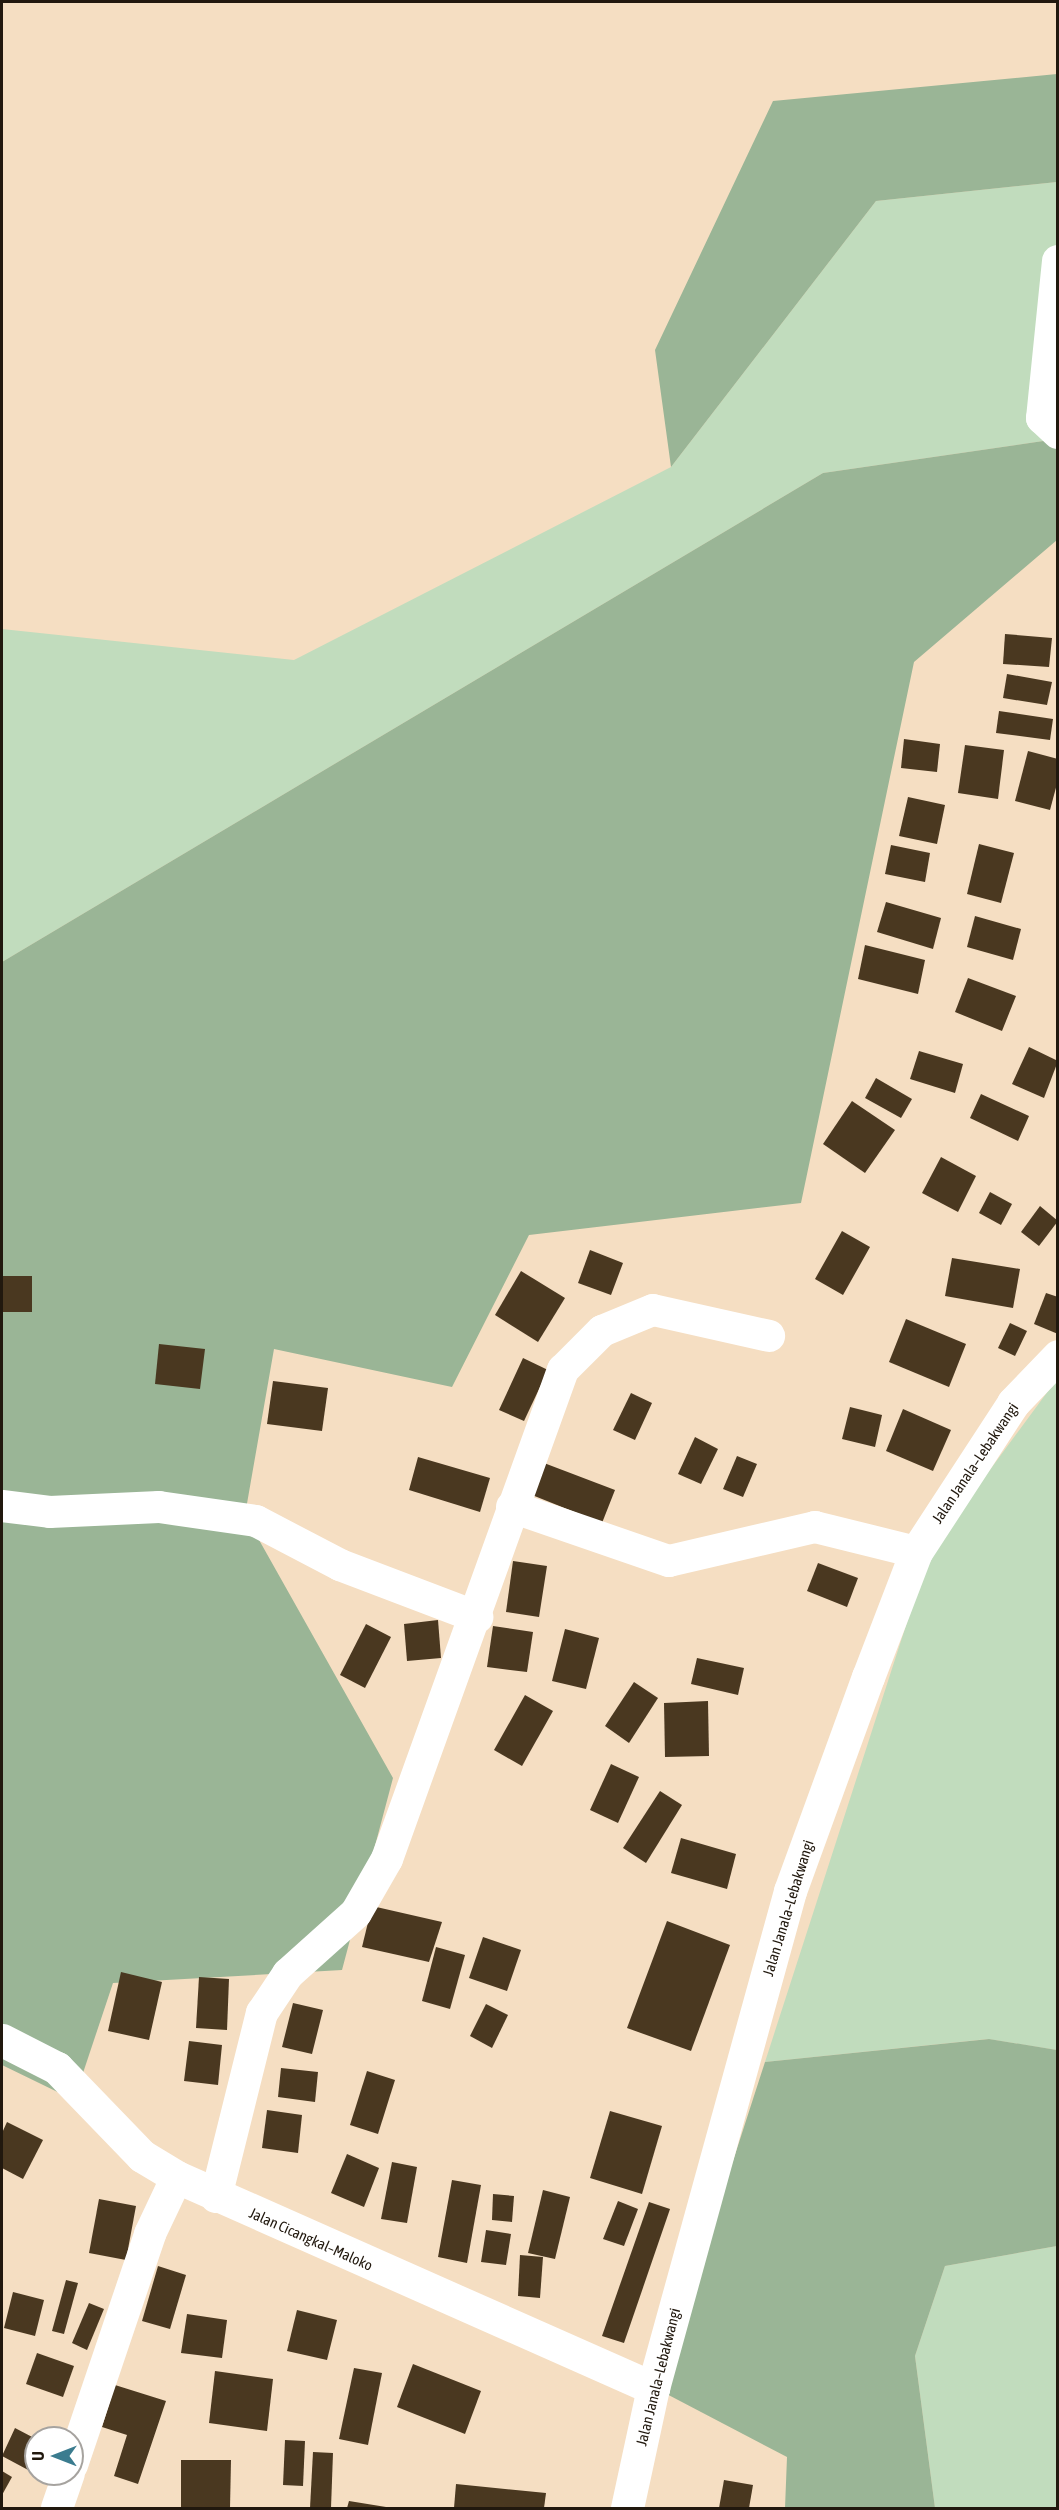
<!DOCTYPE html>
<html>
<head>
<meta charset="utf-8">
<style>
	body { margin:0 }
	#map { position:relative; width:1059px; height:2510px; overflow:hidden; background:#f5dec2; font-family:"Asap Condensed",sans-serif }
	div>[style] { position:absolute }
	.green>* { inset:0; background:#c1dcbd }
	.forest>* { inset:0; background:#9ab596 }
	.building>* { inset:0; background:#4a3820 }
	.street>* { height:32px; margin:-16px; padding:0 16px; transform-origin:16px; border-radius:16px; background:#fff }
	.secondary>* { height:33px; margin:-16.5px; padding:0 16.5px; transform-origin:16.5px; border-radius:16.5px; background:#fff }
	.primary>* { height:33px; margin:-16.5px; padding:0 16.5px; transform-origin:16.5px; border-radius:16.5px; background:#fff }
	span { translate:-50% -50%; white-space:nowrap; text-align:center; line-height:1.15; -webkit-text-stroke:6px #fff; paint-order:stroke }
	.street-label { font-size:15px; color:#21180e }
	.frame { position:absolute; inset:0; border:3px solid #21180e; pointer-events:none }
	.north { position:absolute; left:24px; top:2426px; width:60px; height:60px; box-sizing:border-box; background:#fff; border:2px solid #a6a39f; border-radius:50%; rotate:270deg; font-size:16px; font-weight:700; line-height:24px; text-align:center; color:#21180e }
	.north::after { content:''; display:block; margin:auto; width:21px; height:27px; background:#3b7c8f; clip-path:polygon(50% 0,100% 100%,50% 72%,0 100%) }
</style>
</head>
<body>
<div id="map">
	<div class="green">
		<i style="clip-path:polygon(1057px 182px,1057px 439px,823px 473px,2px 962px,2px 629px,294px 660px,671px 467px,876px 201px)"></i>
		<i style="clip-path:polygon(1057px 1379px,1057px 2050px,988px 2039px,765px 2062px,930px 1551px)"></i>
		<i style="clip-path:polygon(1057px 2246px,1057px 2508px,935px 2508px,915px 2356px,945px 2266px)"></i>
	</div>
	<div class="forest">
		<i style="clip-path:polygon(1057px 74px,1057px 182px,876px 201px,671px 467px,655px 350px,773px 101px)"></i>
		<i style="clip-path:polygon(1057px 439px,1057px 540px,914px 662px,801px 1203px,529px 1235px,452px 1387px,274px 1349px,245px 1515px,393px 1778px,342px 1970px,113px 1983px,74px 2100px,2px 2065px,2px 962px,823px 473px)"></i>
		<i style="clip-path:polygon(989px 2039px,1057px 2050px,1057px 2246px,945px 2266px,915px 2356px,935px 2508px,785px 2508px,787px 2457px,659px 2390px,765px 2062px)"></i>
	</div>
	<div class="building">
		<i style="clip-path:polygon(1005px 634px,1052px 638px,1049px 667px,1003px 664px)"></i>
		<i style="clip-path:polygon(1007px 674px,1052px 682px,1047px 705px,1003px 698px)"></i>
		<i style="clip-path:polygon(999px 711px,1053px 719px,1050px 740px,996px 733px)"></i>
		<i style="clip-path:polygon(904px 739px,940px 744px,937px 772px,901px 768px)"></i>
		<i style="clip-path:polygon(965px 745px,1004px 750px,998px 799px,958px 793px)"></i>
		<i style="clip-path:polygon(1028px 751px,1058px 759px,1058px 780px,1050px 810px,1015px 801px)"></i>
		<i style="clip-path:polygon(908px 797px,945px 805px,937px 844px,899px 836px)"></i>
		<i style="clip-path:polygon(979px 844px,1014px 853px,1001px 903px,967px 894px)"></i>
		<i style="clip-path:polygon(891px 845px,930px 853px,925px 882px,885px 874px)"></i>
		<i style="clip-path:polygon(886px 902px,941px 918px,933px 949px,877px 932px)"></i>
		<i style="clip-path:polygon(975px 916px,1021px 929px,1013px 960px,967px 947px)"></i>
		<i style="clip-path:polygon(865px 945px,925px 960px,918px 994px,858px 979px)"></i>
		<i style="clip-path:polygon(968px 978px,1016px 996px,1002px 1031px,955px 1012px)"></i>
		<i style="clip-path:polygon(1029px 1047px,1058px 1061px,1044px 1098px,1012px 1084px)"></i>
		<i style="clip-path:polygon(919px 1051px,963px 1064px,955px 1093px,910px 1079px)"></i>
		<i style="clip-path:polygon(876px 1078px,912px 1099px,901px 1118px,865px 1098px)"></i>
		<i style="clip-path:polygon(981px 1094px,1029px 1116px,1018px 1141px,970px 1118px)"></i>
		<i style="clip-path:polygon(852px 1101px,895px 1130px,865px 1173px,823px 1144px)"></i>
		<i style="clip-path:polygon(941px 1157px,976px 1176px,958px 1212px,922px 1193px)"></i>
		<i style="clip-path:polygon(990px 1192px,1012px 1204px,1001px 1225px,979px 1213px)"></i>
		<i style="clip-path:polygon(1040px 1206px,1058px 1221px,1039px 1246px,1021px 1232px)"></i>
		<i style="clip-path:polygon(842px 1231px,870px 1247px,843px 1295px,815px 1279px)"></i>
		<i style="clip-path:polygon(590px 1250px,623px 1263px,611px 1295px,578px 1283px)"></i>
		<i style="clip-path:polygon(952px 1258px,1020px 1269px,1013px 1308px,945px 1296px)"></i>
		<i style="clip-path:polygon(521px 1271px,565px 1298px,538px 1342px,495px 1315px)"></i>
		<i style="clip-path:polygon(2px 1276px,32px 1276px,32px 1312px,2px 1312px)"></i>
		<i style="clip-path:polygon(1046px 1293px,1058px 1297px,1058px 1334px,1034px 1324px)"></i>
		<i style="clip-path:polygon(906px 1319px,966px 1344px,949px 1387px,889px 1362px)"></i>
		<i style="clip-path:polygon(1010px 1323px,1027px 1331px,1015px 1356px,998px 1348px)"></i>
		<i style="clip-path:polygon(159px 1344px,205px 1349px,200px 1389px,155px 1384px)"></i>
		<i style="clip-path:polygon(523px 1358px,548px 1370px,524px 1421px,499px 1410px)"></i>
		<i style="clip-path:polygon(273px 1381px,328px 1388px,322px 1431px,267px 1424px)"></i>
		<i style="clip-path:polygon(631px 1393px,652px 1403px,635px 1440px,613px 1430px)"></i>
		<i style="clip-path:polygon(850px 1407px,882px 1415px,875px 1447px,842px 1439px)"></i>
		<i style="clip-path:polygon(903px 1409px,951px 1430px,933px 1471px,886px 1451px)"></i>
		<i style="clip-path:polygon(695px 1437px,718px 1449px,701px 1484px,678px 1474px)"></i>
		<i style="clip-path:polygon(737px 1456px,757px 1464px,743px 1497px,723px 1489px)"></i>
		<i style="clip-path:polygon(418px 1457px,490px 1478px,480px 1512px,409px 1490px)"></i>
		<i style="clip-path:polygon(544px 1463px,615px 1490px,602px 1523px,532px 1495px)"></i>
		<i style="clip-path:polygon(513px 1561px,547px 1566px,539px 1617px,506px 1612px)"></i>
		<i style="clip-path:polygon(818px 1563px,858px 1578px,847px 1607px,807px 1591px)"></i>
		<i style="clip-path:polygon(438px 1620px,441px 1658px,407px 1661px,404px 1624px)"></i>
		<i style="clip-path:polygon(366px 1624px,391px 1637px,365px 1688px,340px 1675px)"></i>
		<i style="clip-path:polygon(493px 1626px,533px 1632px,527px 1672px,487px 1667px)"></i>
		<i style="clip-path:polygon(565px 1629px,599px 1638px,586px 1689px,552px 1681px)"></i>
		<i style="clip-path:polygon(697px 1658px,744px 1668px,738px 1695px,691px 1684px)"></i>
		<i style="clip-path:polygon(634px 1682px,658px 1698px,629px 1743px,605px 1726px)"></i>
		<i style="clip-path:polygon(525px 1695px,553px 1711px,522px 1766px,494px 1750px)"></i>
		<i style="clip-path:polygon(708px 1701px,709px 1756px,665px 1757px,664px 1703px)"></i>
		<i style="clip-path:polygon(611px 1764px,639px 1777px,618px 1823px,590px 1810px)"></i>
		<i style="clip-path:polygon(660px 1791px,682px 1805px,646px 1863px,623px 1848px)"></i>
		<i style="clip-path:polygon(681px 1838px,736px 1854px,727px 1889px,671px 1873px)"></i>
		<i style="clip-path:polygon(372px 1906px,442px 1922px,429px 1962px,362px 1947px)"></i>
		<i style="clip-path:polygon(667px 1921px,730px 1945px,691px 2051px,627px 2028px)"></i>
		<i style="clip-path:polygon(483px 1937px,521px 1950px,507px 1991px,469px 1978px)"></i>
		<i style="clip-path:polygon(436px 1947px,465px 1955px,450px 2009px,422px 2001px)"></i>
		<i style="clip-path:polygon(121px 1972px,162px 1982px,149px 2040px,108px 2031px)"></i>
		<i style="clip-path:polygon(199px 1977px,229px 1979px,227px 2030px,196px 2028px)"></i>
		<i style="clip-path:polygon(293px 2003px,323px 2010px,312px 2054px,282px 2047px)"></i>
		<i style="clip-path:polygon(486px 2004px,508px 2015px,492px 2048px,470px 2036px)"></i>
		<i style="clip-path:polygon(189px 2041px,222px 2045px,218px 2085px,184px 2081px)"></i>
		<i style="clip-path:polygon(281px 2068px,318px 2072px,315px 2102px,278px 2097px)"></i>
		<i style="clip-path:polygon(367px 2071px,395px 2080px,378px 2134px,350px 2125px)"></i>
		<i style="clip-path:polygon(267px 2110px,302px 2115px,298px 2153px,262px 2148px)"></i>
		<i style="clip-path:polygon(610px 2111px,662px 2126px,642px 2194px,590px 2178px)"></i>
		<i style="clip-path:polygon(7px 2122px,43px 2140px,23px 2179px,2px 2168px,2px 2133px)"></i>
		<i style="clip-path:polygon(347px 2154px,379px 2168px,364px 2207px,331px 2193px)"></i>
		<i style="clip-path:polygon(392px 2162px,417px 2167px,407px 2223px,381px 2219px)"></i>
		<i style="clip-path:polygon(452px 2180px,481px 2185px,467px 2263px,438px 2257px)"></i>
		<i style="clip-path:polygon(543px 2190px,570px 2197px,555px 2259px,528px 2253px)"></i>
		<i style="clip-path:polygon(493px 2194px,514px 2196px,512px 2222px,492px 2220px)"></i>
		<i style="clip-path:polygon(99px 2199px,136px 2206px,126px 2260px,89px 2253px)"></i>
		<i style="clip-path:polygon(618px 2201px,638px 2209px,624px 2246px,603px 2239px)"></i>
		<i style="clip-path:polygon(649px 2202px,670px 2209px,624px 2343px,602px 2336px)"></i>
		<i style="clip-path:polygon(486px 2230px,511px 2234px,506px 2265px,481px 2262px)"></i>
		<i style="clip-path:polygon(520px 2255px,543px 2257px,540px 2298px,518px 2296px)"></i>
		<i style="clip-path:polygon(158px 2266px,186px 2275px,170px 2329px,142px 2321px)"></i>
		<i style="clip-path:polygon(66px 2280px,78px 2283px,64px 2334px,52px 2331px)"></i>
		<i style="clip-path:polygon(13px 2292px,44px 2300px,35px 2336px,4px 2328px)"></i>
		<i style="clip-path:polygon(89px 2303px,104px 2309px,87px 2350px,72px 2343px)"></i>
		<i style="clip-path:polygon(297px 2310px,337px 2320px,327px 2360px,287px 2351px)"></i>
		<i style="clip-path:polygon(187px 2314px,227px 2320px,222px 2358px,181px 2353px)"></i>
		<i style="clip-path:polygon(37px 2353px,74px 2366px,63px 2397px,26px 2384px)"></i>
		<i style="clip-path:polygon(413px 2364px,481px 2391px,465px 2434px,397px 2407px)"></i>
		<i style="clip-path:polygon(354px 2368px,382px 2373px,368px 2445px,339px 2439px)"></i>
		<i style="clip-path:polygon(215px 2371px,273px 2379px,267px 2431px,209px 2423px)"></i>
		<i style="clip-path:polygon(115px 2385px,166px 2401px,138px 2484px,114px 2476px,127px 2435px,102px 2427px)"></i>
		<i style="clip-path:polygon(15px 2428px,36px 2439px,36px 2474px,47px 2474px,45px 2479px,2px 2456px)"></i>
		<i style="clip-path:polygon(285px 2440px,305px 2441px,303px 2486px,283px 2485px)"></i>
		<i style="clip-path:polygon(313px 2452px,333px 2453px,331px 2508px,310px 2508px)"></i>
		<i style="clip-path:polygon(181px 2460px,231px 2460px,230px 2508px,181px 2508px)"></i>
		<i style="clip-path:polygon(2px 2471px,12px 2477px,2px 2495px)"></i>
		<i style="clip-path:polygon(724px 2480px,753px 2485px,749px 2508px,719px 2508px)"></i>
		<i style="clip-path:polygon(456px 2484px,546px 2493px,544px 2508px,454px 2508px)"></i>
		<i style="clip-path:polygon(349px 2501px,386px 2507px,385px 2508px,347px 2508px)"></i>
	</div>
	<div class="street">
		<i style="left:1058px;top:261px;width:158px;rotate:95.8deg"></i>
		<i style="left:1042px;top:418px;width:22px;rotate:43deg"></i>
		<i style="left:2px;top:1506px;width:48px;rotate:7.1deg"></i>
		<i style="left:50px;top:1512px;width:109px;rotate:-2.6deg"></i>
		<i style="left:159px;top:1507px;width:98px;rotate:8.2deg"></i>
		<i style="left:256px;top:1521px;width:95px;rotate:27.6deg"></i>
		<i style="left:340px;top:1565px;width:147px;rotate:20.8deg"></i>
		<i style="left:512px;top:1507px;width:166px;rotate:19deg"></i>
		<i style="left:669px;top:1561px;width:150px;rotate:-13.1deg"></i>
		<i style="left:815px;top:1527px;width:104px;rotate:13.9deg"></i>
		<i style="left:216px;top:2197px;width:190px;rotate:-76deg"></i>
		<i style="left:262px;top:2013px;width:47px;rotate:-56.3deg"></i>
		<i style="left:288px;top:1974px;width:91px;rotate:-41.9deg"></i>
		<i style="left:356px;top:1913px;width:62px;rotate:-60.1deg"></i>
		<i style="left:387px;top:1859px;width:520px;rotate:-70.21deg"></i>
		<i style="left:563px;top:1370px;width:55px;rotate:-45deg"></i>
		<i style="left:602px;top:1331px;width:55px;rotate:-22.4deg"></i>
		<i style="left:653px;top:1310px;width:119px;rotate:12.6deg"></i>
		<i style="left:72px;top:2465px;width:244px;rotate:-71.3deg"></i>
		<i style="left:150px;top:2234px;width:63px;rotate:-64.7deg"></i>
		<i style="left:57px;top:2508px;width:36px;rotate:-71deg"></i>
	</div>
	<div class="secondary">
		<i style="left:2px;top:2040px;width:62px;rotate:27deg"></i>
		<i style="left:57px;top:2068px;width:122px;rotate:46deg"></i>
		<i style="left:142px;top:2156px;width:41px;rotate:31deg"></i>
		<i style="left:177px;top:2177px;width:521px;rotate:23.91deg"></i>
	</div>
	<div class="primary">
		<i style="left:627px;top:2508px;width:123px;rotate:-77.8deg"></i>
		<i style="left:653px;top:2388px;width:516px;rotate:-74.59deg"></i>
		<i style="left:790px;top:1891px;width:228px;rotate:-70deg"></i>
		<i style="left:868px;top:1677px;width:134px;rotate:-69deg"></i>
		<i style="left:916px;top:1552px;width:178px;rotate:-56.9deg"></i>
		<i style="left:1013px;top:1403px;width:65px;rotate:-46.2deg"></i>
	</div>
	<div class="street-label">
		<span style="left:975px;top:1463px;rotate:-56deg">Jalan Janala–Lebakwangi</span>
		<span style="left:788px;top:1908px;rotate:-73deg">Jalan Janala–Lebakwangi</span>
		<span style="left:311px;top:2239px;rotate:24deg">Jalan Cicangkal–Maloko</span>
		<span style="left:658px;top:2377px;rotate:-76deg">Jalan Janala–Lebakwangi</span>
	</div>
	<div class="frame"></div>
	<div class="north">U</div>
</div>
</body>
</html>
